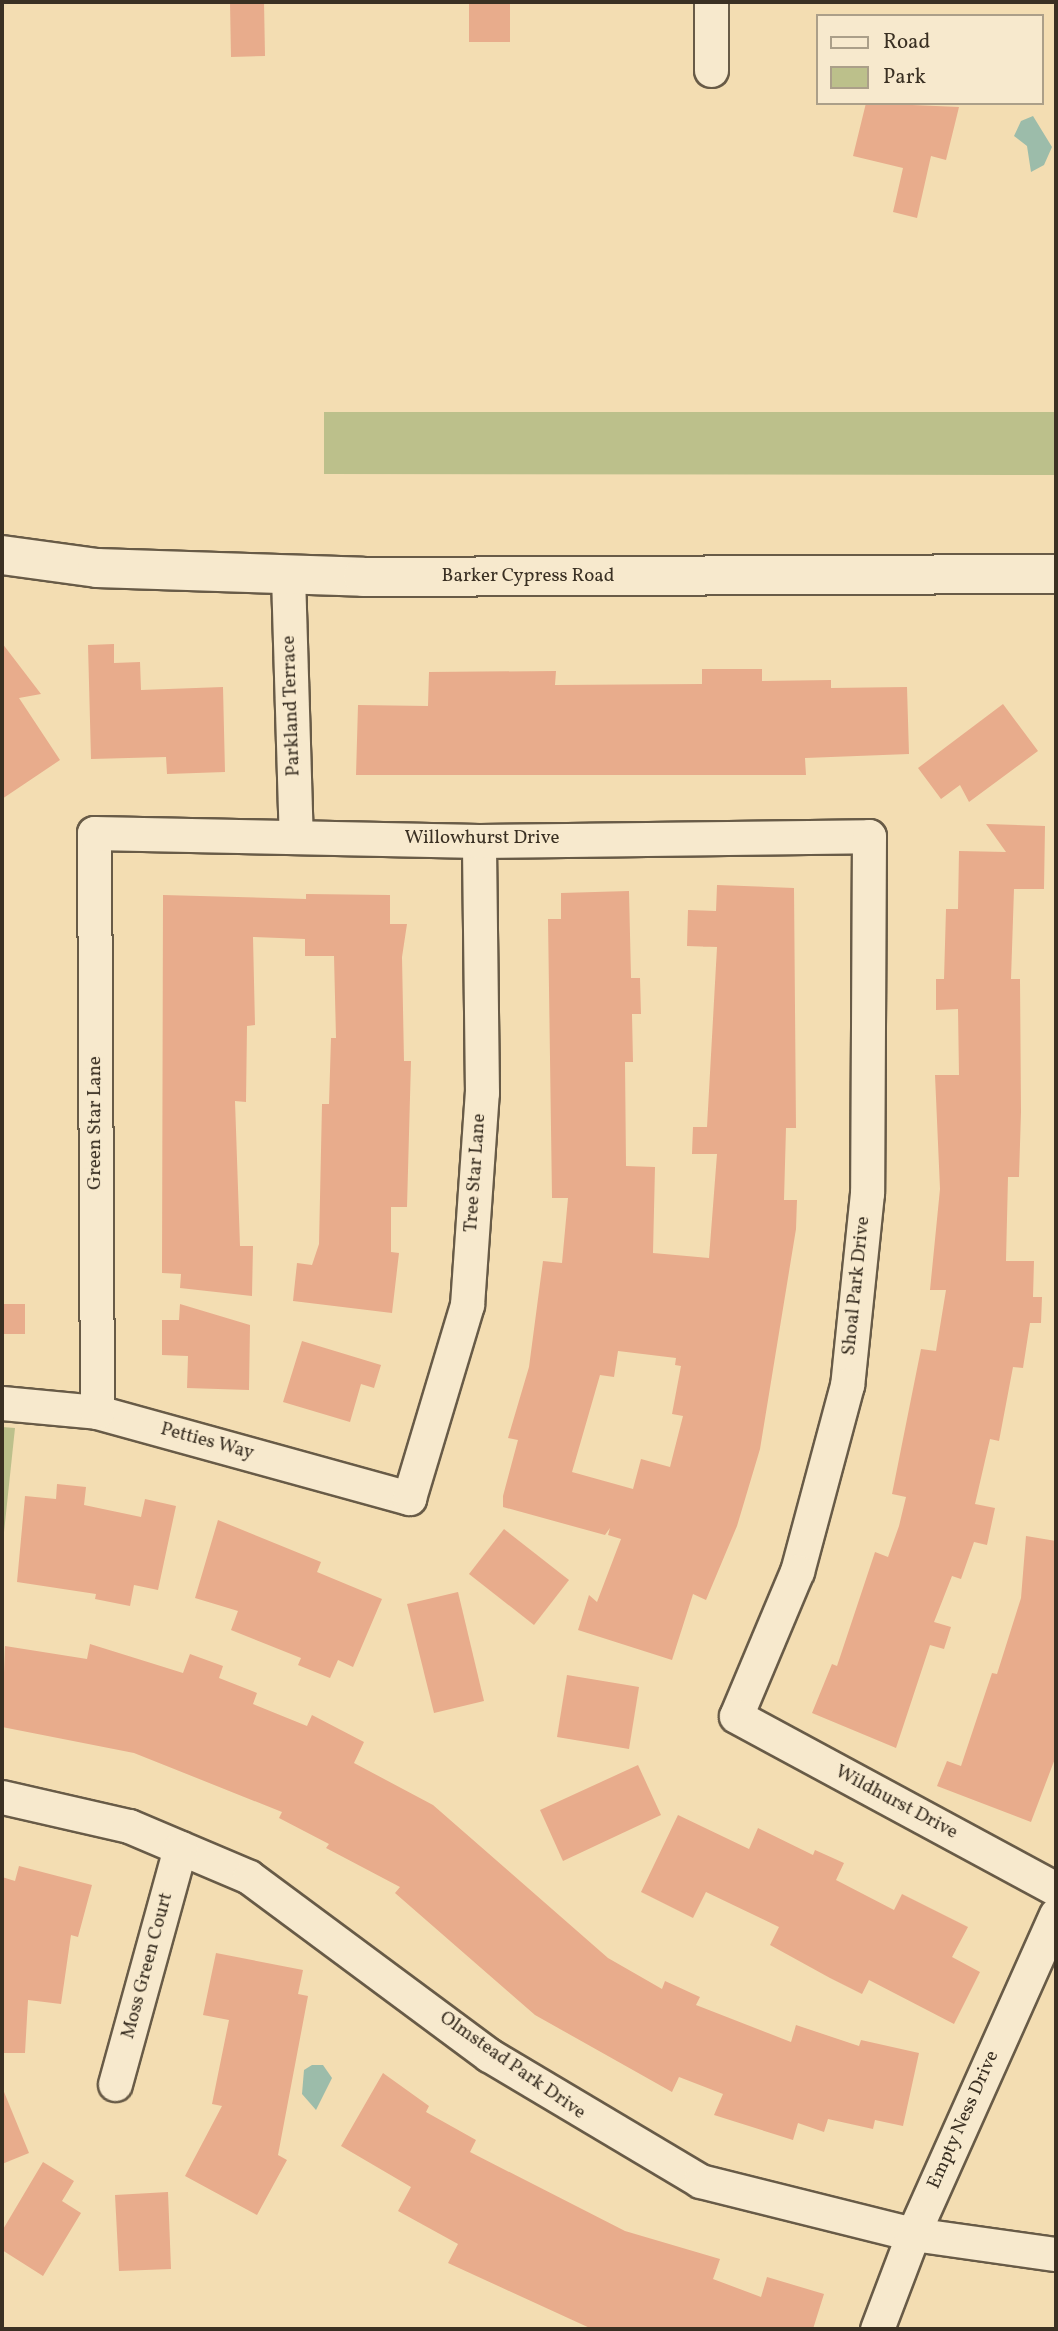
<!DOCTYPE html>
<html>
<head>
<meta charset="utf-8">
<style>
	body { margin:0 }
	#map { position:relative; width:1058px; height:2331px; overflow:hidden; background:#f3ddb2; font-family:Vollkorn,serif }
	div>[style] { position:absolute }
	.green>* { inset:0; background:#bcc08b }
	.water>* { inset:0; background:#9cbcaa }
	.building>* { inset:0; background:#e8ac8c }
	.roads { filter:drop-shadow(2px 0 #685b47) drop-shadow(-2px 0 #685b47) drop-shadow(0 2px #685b47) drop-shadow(0 -2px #685b47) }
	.minor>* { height:33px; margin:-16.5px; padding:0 16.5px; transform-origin:16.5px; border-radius:16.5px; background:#f7e9cd }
	.tertiary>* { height:38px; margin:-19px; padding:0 19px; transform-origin:19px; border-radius:19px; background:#f7e9cd }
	span { translate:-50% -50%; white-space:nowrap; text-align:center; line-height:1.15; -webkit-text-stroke:6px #f7e9cd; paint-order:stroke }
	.street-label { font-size:19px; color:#3a3023 }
	.frame { position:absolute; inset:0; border:4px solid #3a3023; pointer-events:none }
	.legend { position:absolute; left:816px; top:14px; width:228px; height:91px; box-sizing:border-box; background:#f7e9cd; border:2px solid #ab9f89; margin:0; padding:9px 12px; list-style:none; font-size:21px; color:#3a3023 }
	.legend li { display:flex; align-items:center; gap:14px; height:35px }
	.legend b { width:35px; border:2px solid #ab9f89 }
</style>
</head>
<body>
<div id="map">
	<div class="green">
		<i style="clip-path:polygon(324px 412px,1056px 412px,1056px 475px,324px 474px)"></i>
		<i style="clip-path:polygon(2px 1427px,15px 1428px,2px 1551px)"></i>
	</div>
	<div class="water">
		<i style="clip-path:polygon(1033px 116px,1052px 147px,1044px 165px,1031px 172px,1027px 146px,1014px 136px,1021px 121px)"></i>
		<i style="clip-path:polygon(312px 2065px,323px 2065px,332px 2078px,316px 2110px,302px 2094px,304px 2070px)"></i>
	</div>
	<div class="building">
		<i style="clip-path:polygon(230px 2px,264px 2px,265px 56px,231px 57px)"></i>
		<i style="clip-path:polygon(469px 2px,510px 2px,510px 42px,469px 42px)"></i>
		<i style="clip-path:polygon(866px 103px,959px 107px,946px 160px,931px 156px,917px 218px,893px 212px,903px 168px,853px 156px)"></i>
		<i style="clip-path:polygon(2px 643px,41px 694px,19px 698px,60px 760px,2px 799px)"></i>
		<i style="clip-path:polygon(114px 644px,114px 663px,140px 662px,141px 690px,223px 687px,225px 772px,167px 774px,166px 757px,91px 759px,88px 645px)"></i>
		<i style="clip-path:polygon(702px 669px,762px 669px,762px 681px,831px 680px,831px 688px,907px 687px,909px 754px,805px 758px,806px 775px,356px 775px,358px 705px,428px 706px,429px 672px,556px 671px,555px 685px,702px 684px)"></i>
		<i style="clip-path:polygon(1003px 704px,1038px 751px,969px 802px,960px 785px,941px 799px,918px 768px)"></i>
		<i style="clip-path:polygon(986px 824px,1045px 826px,1044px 889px,1014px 889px,1011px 979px,1020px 979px,1021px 1112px,1019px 1177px,1008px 1177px,1006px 1261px,1034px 1261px,1033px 1297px,1042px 1297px,1041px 1323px,1030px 1323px,1023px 1368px,1013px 1367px,999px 1441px,990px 1439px,975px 1504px,995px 1508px,987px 1545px,974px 1542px,961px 1579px,952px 1576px,934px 1622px,951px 1627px,944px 1649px,930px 1645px,896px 1748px,812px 1713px,832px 1664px,837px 1666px,875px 1552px,888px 1557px,899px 1526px,906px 1497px,892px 1494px,921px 1349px,936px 1351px,946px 1290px,930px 1290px,940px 1189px,935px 1075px,959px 1075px,958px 1009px,936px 1010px,936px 979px,944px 979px,946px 909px,958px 909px,959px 851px,1006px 852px)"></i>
		<i style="clip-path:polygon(evenodd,717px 885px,794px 888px,796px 1128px,786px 1128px,784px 1200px,797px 1200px,796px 1229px,760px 1449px,737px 1526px,706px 1600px,693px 1594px,672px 1660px,578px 1630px,589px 1595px,597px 1602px,621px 1539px,608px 1535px,610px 1528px,605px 1535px,503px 1507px,503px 1496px,518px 1440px,508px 1438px,529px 1367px,543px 1261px,562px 1263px,568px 1198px,552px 1198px,548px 919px,561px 919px,561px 893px,629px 891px,631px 978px,640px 978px,641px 1014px,632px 1014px,633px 1062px,625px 1062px,626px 1166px,655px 1167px,653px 1253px,709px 1258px,717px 1154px,692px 1154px,693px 1127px,707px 1127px,717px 947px,687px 946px,688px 910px,716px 911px,717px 885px,618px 1351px,676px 1358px,675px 1365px,681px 1366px,672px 1414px,683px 1416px,670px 1467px,641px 1459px,633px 1489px,572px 1472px,600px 1375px,614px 1377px,618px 1351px)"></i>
		<i style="clip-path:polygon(306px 894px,390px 895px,390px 924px,407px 924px,402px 957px,404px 1061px,411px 1061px,407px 1207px,391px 1207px,391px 1252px,399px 1253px,392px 1313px,293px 1301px,297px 1263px,312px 1265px,319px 1244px,322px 1104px,329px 1104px,331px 1038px,336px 1038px,334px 956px,305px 956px,305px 939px,253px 937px,255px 1025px,247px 1026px,246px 1102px,235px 1101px,240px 1246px,253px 1246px,252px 1296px,180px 1288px,181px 1274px,162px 1273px,163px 895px,306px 899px)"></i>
		<i style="clip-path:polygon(2px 1304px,25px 1304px,25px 1334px,2px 1334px)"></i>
		<i style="clip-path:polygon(180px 1304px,250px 1325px,249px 1390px,187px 1388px,188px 1356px,162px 1355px,162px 1320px,179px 1320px)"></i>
		<i style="clip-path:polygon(302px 1341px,381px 1365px,374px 1388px,361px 1384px,350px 1422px,283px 1402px)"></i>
		<i style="clip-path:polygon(57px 1484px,86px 1487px,84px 1505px,141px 1517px,145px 1499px,176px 1506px,158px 1590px,134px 1585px,130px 1606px,95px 1599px,96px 1594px,17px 1582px,25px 1496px,56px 1499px)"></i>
		<i style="clip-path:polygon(218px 1520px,321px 1562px,317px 1572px,382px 1599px,353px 1667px,338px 1660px,330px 1678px,298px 1665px,301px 1658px,231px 1630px,238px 1611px,195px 1598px)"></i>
		<i style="clip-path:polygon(504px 1529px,569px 1580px,534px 1625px,469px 1574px)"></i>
		<i style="clip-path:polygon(1026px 1536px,1056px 1541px,1056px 1756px,1031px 1822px,937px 1786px,947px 1761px,961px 1766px,992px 1673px,997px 1674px,1021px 1598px)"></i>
		<i style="clip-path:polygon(458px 1592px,484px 1701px,434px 1713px,407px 1604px)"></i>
		<i style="clip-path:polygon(90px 1644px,183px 1673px,190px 1654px,223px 1666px,219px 1678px,257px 1693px,253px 1704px,307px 1726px,312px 1715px,364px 1742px,354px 1763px,433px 1805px,608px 1958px,662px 1989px,665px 1981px,700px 1997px,696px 2005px,791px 2042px,796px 2025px,859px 2046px,861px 2040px,919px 2053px,903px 2126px,875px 2120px,873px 2129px,828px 2119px,824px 2132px,798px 2123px,793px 2140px,714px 2115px,723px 2094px,679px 2077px,672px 2092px,535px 2015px,395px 1893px,400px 1887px,326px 1848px,329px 1844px,279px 1818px,282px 1812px,134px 1753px,2px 1727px,5px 1646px,87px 1659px)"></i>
		<i style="clip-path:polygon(567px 1675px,639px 1687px,629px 1749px,557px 1737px)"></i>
		<i style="clip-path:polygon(638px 1765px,661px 1815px,563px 1861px,540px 1810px)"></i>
		<i style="clip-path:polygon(678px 1815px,749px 1849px,758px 1828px,813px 1855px,815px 1850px,844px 1863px,836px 1880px,894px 1910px,902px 1894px,968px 1927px,952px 1957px,980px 1972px,954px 2024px,869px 1980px,862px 1994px,830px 1978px,770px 1945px,779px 1927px,706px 1892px,693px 1918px,641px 1892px)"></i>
		<i style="clip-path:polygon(19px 1866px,92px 1885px,78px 1937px,71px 1935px,61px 2004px,28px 2000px,25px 2053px,2px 2053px,2px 1877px,15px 1881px)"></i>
		<i style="clip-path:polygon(216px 1953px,303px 1970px,298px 1994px,308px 1996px,278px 2155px,287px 2160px,257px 2215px,185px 2176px,222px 2106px,212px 2104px,229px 2020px,203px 2015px)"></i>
		<i style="clip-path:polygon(383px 2073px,429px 2106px,426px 2112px,476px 2140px,470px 2152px,625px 2231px,720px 2259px,713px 2279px,761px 2297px,767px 2277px,824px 2294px,813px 2329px,592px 2329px,448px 2263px,458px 2244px,398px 2211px,411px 2187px,341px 2146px)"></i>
		<i style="clip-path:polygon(2px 2087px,29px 2153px,2px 2164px)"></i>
		<i style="clip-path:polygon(43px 2162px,74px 2181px,62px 2201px,81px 2213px,43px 2276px,2px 2250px,2px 2231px)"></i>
		<i style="clip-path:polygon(168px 2192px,171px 2269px,119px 2271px,115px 2195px)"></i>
	</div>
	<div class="roads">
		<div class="minor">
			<i style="left:711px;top:70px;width:68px;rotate:-90deg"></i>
			<i style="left:288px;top:575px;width:262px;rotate:88.3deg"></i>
			<i style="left:2px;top:1403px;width:95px;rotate:5.4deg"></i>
			<i style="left:97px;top:1412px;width:324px;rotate:15.4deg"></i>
			<i style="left:409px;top:1498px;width:202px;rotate:-73.3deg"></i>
			<i style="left:467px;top:1305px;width:213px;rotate:-86deg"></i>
			<i style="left:482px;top:1093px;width:252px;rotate:-90.7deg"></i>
			<i style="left:97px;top:1412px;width:579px;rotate:-90.3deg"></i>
			<i style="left:94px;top:833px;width:385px;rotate:1.2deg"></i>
			<i style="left:479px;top:841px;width:390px;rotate:-0.7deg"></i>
			<i style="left:869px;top:836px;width:357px;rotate:90.3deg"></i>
			<i style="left:867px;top:1193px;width:193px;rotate:95.9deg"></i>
			<i style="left:847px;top:1385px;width:193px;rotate:105deg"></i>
			<i style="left:797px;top:1571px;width:157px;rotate:112.8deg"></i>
			<i style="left:736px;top:1716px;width:364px;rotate:28.4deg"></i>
			<i style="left:2px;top:1797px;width:130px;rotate:12.9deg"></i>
			<i style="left:129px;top:1826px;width:130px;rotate:23deg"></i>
			<i style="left:249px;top:1877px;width:299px;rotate:36.6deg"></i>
			<i style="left:489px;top:2055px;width:246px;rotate:30.8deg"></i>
			<i style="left:700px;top:2181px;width:219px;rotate:14deg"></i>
			<i style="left:913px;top:2234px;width:144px;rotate:8deg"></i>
			<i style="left:115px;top:2084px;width:245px;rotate:-74.6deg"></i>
			<i style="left:877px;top:2329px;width:102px;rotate:-69.2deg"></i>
			<i style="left:913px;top:2234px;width:350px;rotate:-65.9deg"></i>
		</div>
		<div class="tertiary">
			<i style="left:2px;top:555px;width:96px;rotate:7.8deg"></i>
			<i style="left:97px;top:568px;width:266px;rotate:1.9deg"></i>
			<i style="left:363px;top:577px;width:693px;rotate:-0.25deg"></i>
		</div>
	</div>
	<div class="street-label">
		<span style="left:528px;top:577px">Barker Cypress Road</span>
		<span style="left:292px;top:706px;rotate:-92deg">Parkland Terrace</span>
		<span style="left:482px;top:839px">Willowhurst Drive</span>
		<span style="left:96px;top:1123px;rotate:-90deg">Green Star Lane</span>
		<span style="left:476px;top:1173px;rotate:-86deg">Tree Star Lane</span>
		<span style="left:857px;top:1286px;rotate:-84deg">Shoal Park Drive</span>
		<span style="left:207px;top:1442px;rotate:15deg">Petties Way</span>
		<span style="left:896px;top:1803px;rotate:28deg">Wildhurst Drive</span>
		<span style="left:148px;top:1966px;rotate:-75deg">Moss Green Court</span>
		<span style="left:512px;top:2066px;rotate:35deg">Olmstead Park Drive</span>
		<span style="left:964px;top:2120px;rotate:-66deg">Empty Ness Drive</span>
	</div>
	<div class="frame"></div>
	<ul class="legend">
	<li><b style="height:9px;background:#f7e9cd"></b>Road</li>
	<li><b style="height:19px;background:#bcc08b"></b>Park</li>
	</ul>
</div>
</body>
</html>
